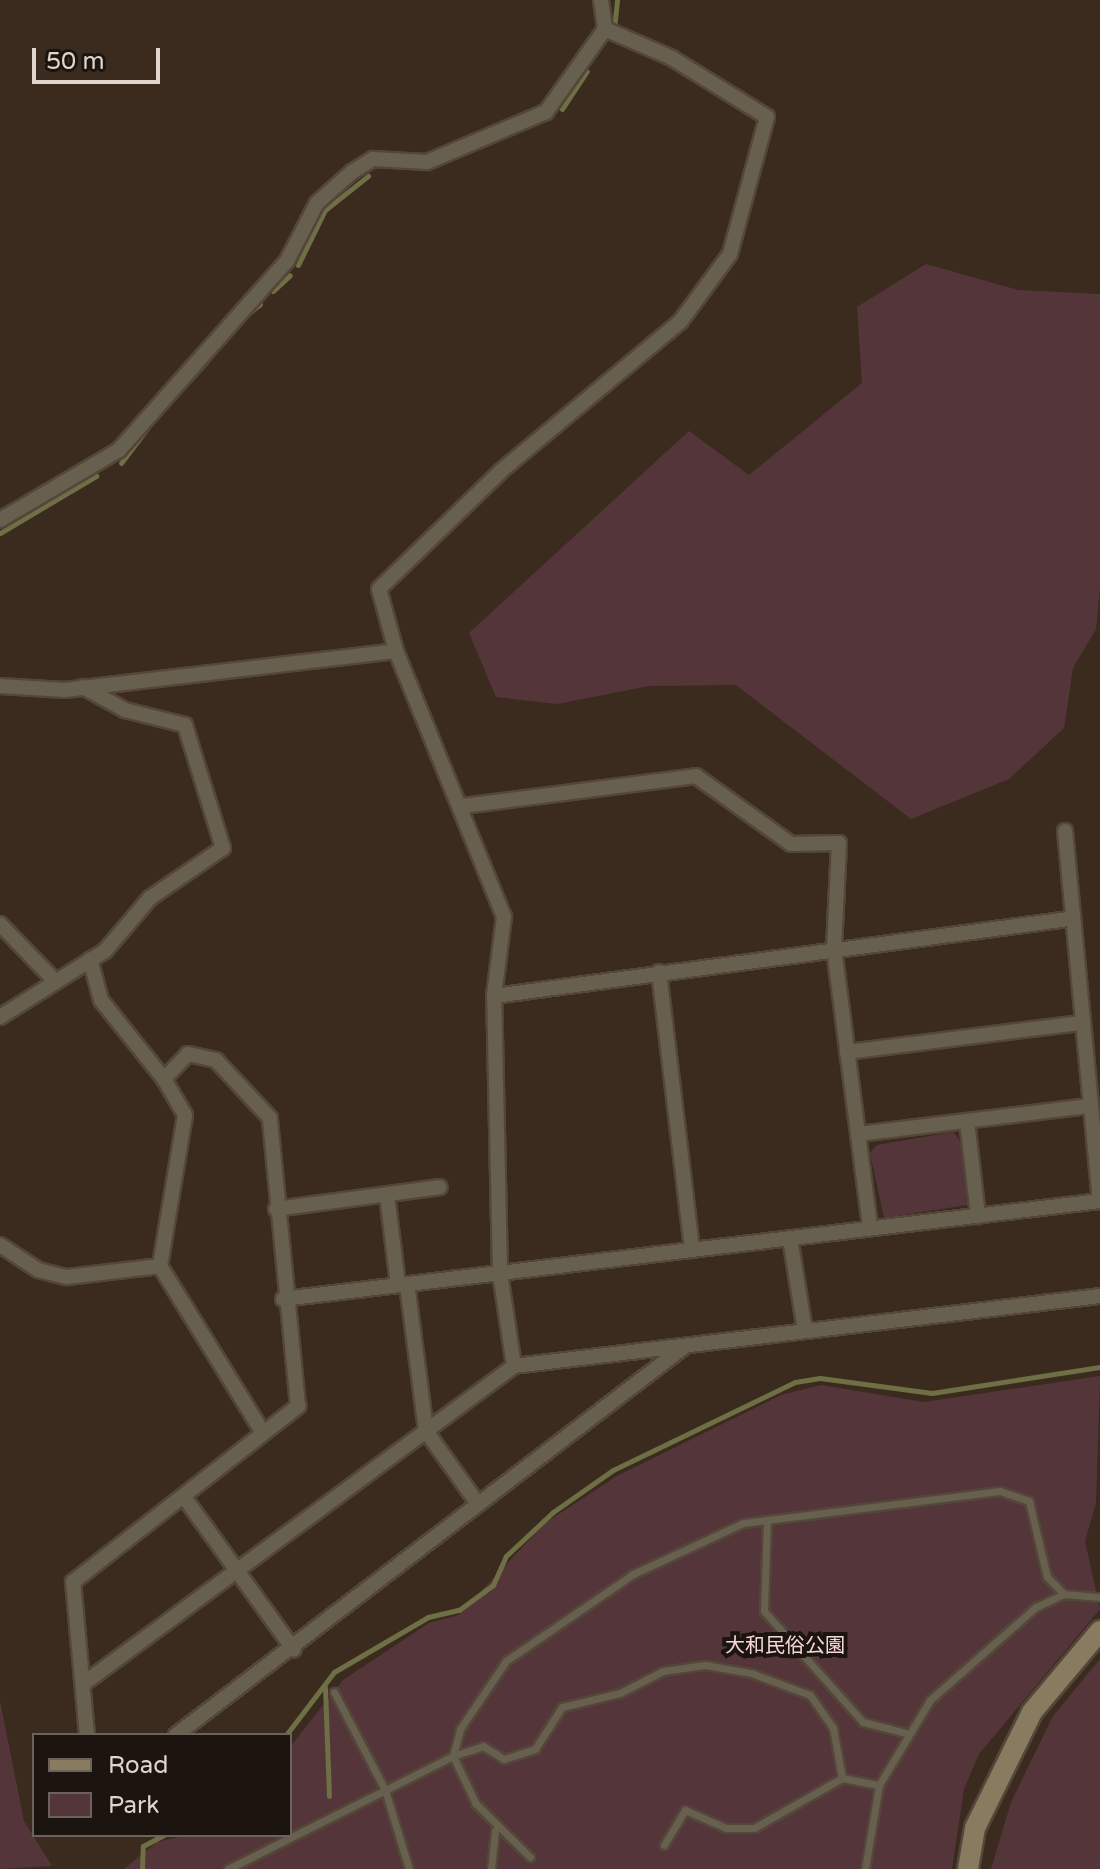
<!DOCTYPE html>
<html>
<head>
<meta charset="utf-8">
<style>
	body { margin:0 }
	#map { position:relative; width:1100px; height:1869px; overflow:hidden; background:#3b2b1e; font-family:"Varela Round","Noto Sans JP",sans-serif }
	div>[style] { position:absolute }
	.green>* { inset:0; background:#54363a }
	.stream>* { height:5px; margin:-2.5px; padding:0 2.5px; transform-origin:2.5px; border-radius:2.5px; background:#6e6f45 }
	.roads { filter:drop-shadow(2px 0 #55463a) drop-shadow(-2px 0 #55463a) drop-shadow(0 2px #55463a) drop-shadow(0 -2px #55463a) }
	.lane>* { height:7px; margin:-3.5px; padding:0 3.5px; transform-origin:3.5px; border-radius:3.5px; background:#68604f }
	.street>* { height:14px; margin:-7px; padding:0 7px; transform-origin:7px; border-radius:7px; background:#68604f }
	.secondary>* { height:20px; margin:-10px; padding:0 10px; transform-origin:10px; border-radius:10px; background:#887b60 }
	span { translate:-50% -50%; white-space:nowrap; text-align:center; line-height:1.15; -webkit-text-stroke:8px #1c150f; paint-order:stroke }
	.park-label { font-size:20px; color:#f7d7db }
	.legend { position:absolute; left:32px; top:1733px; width:260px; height:104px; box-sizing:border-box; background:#1c150f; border:2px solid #6a625b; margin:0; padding:10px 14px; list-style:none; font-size:24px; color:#dfd5cd }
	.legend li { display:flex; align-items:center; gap:16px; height:40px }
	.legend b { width:40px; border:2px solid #6a625b }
	.scale { position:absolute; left:32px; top:48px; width:128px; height:36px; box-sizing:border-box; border:4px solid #dfd5cd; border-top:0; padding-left:10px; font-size:24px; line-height:28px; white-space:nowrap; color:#dfd5cd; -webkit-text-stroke:6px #1c150f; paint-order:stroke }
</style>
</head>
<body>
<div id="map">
	<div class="green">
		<i style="clip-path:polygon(926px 264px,1018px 290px,1100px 294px,1100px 588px,1096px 629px,1073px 668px,1064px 728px,1009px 779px,911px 819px,736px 685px,649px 686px,557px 704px,496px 697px,469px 633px,689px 431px,749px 475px,862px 383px,857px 307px)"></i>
		<i style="clip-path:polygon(953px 1132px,962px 1143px,967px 1205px,884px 1218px,870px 1153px,877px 1145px)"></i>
		<i style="clip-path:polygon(1100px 1376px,1096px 1503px,1085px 1541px,1100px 1609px,979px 1754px,964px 1789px,952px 1869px,124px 1869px,157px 1842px,188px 1835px,290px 1835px,290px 1747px,343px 1680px,429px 1623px,459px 1615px,545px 1523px,617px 1476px,781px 1395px,821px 1385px,924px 1402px)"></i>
		<i style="clip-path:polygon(1100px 1659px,1100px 1869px,991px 1869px,1011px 1802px,1053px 1716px)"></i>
		<i style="clip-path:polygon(0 1701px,24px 1821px,52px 1866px,0 1869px)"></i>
	</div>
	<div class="stream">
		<i style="left:614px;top:29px;width:29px;rotate:-84deg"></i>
		<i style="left:562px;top:109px;width:45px;rotate:-56.7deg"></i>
		<i style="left:298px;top:265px;width:61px;rotate:-63.9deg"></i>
		<i style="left:325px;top:210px;width:55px;rotate:-38.3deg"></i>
		<i style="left:273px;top:291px;width:23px;rotate:-43deg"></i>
		<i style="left:249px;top:313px;width:14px;rotate:-39deg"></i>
		<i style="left:190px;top:380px;width:25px;rotate:-48deg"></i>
		<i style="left:121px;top:463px;width:46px;rotate:-52.9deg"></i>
		<i style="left:0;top:533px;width:112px;rotate:-30.7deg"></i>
		<i style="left:325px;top:1687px;width:109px;rotate:87.9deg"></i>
		<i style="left:286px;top:1735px;width:79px;rotate:-52.7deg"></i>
		<i style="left:334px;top:1672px;width:109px;rotate:-30.3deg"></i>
		<i style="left:428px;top:1617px;width:32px;rotate:-13deg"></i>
		<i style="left:459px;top:1610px;width:42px;rotate:-36.3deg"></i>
		<i style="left:493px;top:1585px;width:32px;rotate:-66deg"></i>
		<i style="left:506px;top:1556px;width:64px;rotate:-43.1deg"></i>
		<i style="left:553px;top:1512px;width:73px;rotate:-35deg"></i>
		<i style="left:613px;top:1470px;width:202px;rotate:-25.8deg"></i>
		<i style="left:795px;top:1382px;width:25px;rotate:-9deg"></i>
		<i style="left:820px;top:1378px;width:113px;rotate:7.6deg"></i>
		<i style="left:932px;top:1393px;width:170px;rotate:-8.8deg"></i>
		<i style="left:142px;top:1869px;width:23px;rotate:-88deg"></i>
		<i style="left:143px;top:1846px;width:24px;rotate:-28deg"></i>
	</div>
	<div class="roads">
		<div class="lane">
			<i style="left:767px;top:1521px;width:90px;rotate:91.9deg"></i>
			<i style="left:764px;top:1611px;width:149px;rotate:48.3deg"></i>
			<i style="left:863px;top:1722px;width:44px;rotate:14.3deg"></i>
			<i style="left:334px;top:1692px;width:110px;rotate:62.5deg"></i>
			<i style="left:385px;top:1790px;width:83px;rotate:73.1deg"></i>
			<i style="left:842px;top:1778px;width:38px;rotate:11deg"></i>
			<i style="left:664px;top:1845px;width:41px;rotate:-59deg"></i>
			<i style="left:685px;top:1810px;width:45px;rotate:23.7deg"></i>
			<i style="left:726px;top:1828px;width:28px"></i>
			<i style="left:754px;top:1828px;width:101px;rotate:-29.6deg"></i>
			<i style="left:530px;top:1857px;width:76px;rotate:-135.5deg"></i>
			<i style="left:476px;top:1804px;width:53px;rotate:-115.6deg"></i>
			<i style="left:453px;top:1756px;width:28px;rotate:-75deg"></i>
			<i style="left:460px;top:1729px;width:82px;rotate:-55.9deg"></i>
			<i style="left:506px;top:1661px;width:154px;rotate:-34.4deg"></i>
			<i style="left:633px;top:1574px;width:121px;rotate:-24.9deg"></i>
			<i style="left:743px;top:1523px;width:259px;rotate:-7.1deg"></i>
			<i style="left:1000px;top:1491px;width:31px;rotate:19deg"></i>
			<i style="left:1029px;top:1501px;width:78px;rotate:76.7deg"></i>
			<i style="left:1047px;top:1577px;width:24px;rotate:45deg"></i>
			<i style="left:228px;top:1869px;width:252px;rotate:-26.7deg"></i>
			<i style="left:453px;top:1756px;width:32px;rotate:-18deg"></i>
			<i style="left:483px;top:1746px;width:25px;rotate:32deg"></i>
			<i style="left:504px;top:1759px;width:33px;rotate:-18deg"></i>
			<i style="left:535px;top:1749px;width:50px;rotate:-57.3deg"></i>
			<i style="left:562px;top:1707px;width:60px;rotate:-13.6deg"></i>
			<i style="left:620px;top:1693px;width:48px;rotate:-27.1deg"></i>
			<i style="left:663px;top:1671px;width:42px;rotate:-8.1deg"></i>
			<i style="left:705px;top:1665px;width:47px;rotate:9.9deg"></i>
			<i style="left:751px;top:1673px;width:63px;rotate:20.4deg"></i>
			<i style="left:810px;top:1695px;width:40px;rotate:55.1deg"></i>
			<i style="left:833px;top:1728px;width:51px;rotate:79.8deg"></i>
			<i style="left:491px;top:1869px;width:39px;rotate:-84deg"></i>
			<i style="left:865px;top:1869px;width:85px;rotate:-80.5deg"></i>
			<i style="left:879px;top:1785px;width:99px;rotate:-59deg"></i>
			<i style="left:930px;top:1700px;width:141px;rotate:-41.3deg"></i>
			<i style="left:1036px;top:1607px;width:31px;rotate:-25deg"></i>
			<i style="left:1064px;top:1594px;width:36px;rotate:5deg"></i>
		</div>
		<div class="street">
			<i style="left:601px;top:0;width:29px;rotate:82deg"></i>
			<i style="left:0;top:520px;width:138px;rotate:-30.5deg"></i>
			<i style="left:119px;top:450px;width:253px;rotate:-48.4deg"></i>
			<i style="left:287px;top:261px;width:65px;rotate:-62.7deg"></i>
			<i style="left:317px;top:203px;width:47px;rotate:-41.5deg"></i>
			<i style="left:352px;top:172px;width:25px;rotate:-32deg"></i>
			<i style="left:373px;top:159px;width:54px;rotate:3.2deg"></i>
			<i style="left:427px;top:162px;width:129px;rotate:-22.8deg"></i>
			<i style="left:546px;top:112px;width:102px;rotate:-54.6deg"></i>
			<i style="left:0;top:686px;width:65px;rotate:3.5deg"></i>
			<i style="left:65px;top:690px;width:333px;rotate:-6.7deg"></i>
			<i style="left:463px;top:806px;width:235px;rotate:-7.3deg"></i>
			<i style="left:696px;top:776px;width:117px;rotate:35.6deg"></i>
			<i style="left:791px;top:844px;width:48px;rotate:-1.2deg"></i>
			<i style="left:839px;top:843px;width:106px;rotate:92.7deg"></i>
			<i style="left:834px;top:949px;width:281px;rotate:82.6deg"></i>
			<i style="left:1065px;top:831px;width:372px;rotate:84.6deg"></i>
			<i style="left:0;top:924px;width:78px;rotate:46deg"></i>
			<i style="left:659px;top:972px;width:280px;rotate:83.2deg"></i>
			<i style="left:494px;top:996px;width:580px;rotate:-7.63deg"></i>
			<i style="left:0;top:1017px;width:124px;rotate:-32.2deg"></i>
			<i style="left:105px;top:951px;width:70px;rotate:-49.7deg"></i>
			<i style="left:150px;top:898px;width:88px;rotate:-34.4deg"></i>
			<i style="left:223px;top:848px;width:129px;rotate:-107.2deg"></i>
			<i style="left:185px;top:725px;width:62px;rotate:-166deg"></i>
			<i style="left:125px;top:710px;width:48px;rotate:-151.3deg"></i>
			<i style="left:847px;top:1052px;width:235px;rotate:-7.1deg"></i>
			<i style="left:164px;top:1079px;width:42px;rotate:59.7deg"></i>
			<i style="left:185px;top:1115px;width:153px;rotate:99.4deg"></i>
			<i style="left:160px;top:1266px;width:196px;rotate:58.3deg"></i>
			<i style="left:967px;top:1121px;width:96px;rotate:83.4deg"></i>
			<i style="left:858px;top:1134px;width:233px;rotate:-6.9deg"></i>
			<i style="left:387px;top:1195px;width:91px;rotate:83deg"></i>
			<i style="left:276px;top:1209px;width:165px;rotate:-7.6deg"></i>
			<i style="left:790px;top:1238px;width:94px;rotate:80.8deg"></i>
			<i style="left:0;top:1245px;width:45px;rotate:33.3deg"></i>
			<i style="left:38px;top:1270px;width:30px;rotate:14deg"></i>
			<i style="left:67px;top:1277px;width:94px;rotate:-6.7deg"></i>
			<i style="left:407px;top:1284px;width:148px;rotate:82.6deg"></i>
			<i style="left:426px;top:1431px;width:90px;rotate:54.5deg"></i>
			<i style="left:283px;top:1299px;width:823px;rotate:-6.84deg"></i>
			<i style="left:514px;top:1366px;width:94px;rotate:-98.6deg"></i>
			<i style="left:500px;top:1273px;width:277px;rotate:-91.2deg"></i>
			<i style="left:494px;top:996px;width:80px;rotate:-82.8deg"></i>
			<i style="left:504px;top:917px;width:287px;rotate:-112.1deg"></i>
			<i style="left:396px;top:651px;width:64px;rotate:-105.3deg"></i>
			<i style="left:379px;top:589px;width:170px;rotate:-44deg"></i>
			<i style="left:501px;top:471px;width:233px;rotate:-39.8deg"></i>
			<i style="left:680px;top:322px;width:84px;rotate:-53.7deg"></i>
			<i style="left:730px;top:254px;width:142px;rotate:-74.9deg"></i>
			<i style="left:767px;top:117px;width:112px;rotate:-148.2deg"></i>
			<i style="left:672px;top:58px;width:73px;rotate:-156.6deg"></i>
			<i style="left:184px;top:1497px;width:188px;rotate:54.3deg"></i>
			<i style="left:83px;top:1684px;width:536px;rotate:-36.42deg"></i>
			<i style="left:514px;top:1366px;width:590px;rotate:-6.81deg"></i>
			<i style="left:87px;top:1735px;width:154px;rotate:-95.2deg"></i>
			<i style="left:73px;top:1582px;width:286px;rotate:-38deg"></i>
			<i style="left:298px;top:1406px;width:289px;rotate:-95.6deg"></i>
			<i style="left:270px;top:1118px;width:79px;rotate:-133deg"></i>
			<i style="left:216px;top:1060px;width:29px;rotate:-168deg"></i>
			<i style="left:188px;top:1054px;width:35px;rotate:134deg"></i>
			<i style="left:164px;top:1079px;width:101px;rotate:-128.6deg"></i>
			<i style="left:101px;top:1000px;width:42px;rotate:-105deg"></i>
			<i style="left:176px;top:1735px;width:639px;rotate:-37.37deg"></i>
		</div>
		<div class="secondary">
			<i style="left:968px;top:1869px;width:42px;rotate:-80.3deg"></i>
			<i style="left:975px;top:1828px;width:129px;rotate:-63.8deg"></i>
			<i style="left:1032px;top:1712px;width:106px;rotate:-50deg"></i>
		</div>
	</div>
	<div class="park-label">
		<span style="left:785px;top:1646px">大和民俗公園</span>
	</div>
	<ul class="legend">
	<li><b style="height:10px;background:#887b60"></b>Road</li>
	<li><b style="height:22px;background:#54363a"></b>Park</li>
	</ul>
	<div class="scale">50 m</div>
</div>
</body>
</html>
